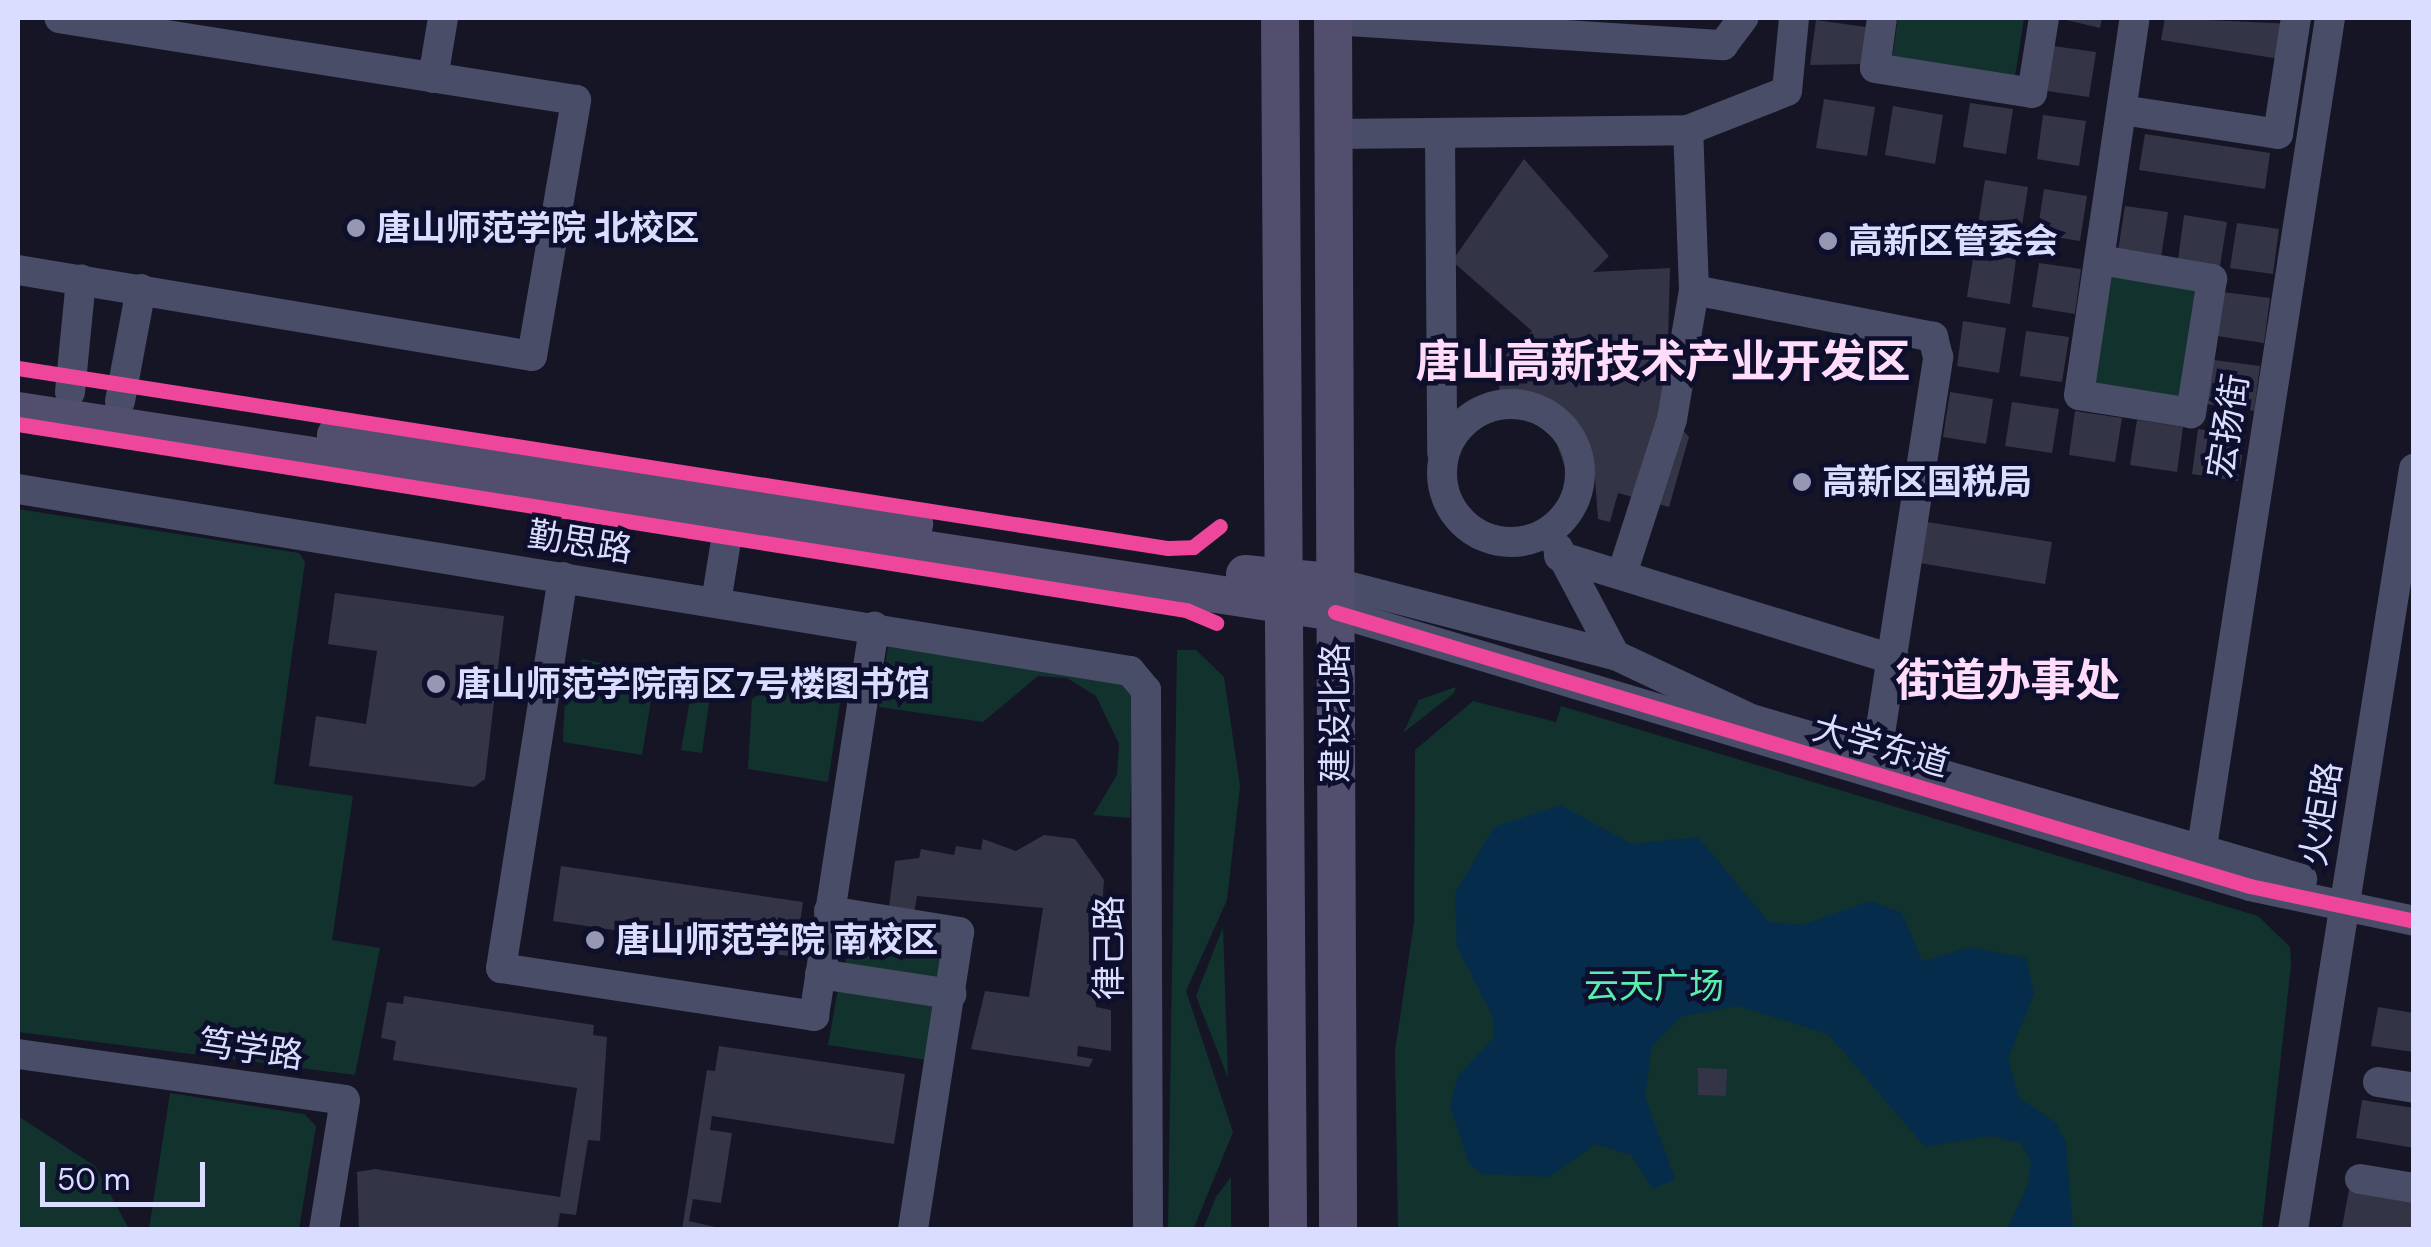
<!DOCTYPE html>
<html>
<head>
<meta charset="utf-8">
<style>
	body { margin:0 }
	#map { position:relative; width:2431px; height:1247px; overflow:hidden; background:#151526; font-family:"DM Sans","Noto Sans SC",sans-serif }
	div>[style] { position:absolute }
	.green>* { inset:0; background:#12322e }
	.water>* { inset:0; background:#062c4b }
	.building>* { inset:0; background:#343447 }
	.minor>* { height:30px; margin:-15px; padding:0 15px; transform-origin:15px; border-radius:15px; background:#4a4d67 }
	.minor>.ring { margin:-15px; padding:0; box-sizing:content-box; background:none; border:30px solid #4a4d67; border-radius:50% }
	.major>* { height:38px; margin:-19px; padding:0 19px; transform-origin:19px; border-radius:19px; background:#524e6d }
	.cycleway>* { height:15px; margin:-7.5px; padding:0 7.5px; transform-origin:7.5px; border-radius:7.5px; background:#ed469a }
	.dots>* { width:28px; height:28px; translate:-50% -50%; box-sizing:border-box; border:5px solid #0e0f2d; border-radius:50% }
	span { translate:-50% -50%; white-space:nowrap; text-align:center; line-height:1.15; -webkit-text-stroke:9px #0e0f2d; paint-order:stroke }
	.poi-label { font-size:35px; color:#daddff; font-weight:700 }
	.left { translate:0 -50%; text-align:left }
	.street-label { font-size:35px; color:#daddff }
	.park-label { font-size:35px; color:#59ecac }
	.district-label { font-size:45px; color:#ffdcf9; font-weight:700 }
	.frame { position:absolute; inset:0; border:20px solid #daddff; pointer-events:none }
	.scale { position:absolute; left:40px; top:1162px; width:165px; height:45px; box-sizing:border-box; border:5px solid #daddff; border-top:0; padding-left:12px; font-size:30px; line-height:35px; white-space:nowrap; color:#daddff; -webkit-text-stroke:8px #0e0f2d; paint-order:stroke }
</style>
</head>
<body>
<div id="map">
	<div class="green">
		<i style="clip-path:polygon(1898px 18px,2024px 18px,2014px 83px,1891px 64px)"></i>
		<i style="clip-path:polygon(2109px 271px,2202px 285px,2185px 400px,2091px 386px)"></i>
		<i style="clip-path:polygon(18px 509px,299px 553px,305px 562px,274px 784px,353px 796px,332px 940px,380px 948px,355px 1075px,18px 1032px)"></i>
		<i style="clip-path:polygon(888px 647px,1125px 682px,1134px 694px,1130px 818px,1093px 815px,1117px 775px,1119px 744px,1096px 696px,1067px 678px,1038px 676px,983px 722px,879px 707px)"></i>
		<i style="clip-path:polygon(1177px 650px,1196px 650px,1224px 677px,1240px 786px,1227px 900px,1186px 991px,1233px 1132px,1193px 1230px,1168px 1229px)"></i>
		<i style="clip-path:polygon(583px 659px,655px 676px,642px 755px,563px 742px,566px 672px)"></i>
		<i style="clip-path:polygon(703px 679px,711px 689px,702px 753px,681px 750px,692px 688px)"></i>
		<i style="clip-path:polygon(769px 687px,840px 703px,828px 782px,748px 769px,752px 699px)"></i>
		<i style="clip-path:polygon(1456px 687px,1454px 693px,1403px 733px,1419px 700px)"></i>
		<i style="clip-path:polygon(1473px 701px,1556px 722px,1561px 706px,2258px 916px,2290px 947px,2291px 965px,2262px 1229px,1398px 1230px,1395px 1051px,1414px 922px,1415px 750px)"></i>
		<i style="clip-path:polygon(844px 927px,946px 937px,942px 982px,846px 967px)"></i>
		<i style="clip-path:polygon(1223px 927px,1228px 1078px,1196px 996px)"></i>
		<i style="clip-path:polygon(838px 989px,937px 1002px,934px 1061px,828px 1045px)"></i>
		<i style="clip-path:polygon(170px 1093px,304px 1114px,316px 1126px,299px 1229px,149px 1229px)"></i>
		<i style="clip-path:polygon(18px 1116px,95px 1166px,129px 1229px,18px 1229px)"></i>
		<i style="clip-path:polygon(1231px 1177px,1231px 1229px,1203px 1229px,1216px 1197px)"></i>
	</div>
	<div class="water">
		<i style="clip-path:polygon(1560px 805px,1632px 844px,1698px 837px,1769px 922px,1802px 925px,1870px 901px,1902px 913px,1922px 961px,1971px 947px,2026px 958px,2034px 994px,2008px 1058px,2019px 1098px,2056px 1123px,2066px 1142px,2073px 1229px,2007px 1229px,2028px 1185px,2031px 1162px,2021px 1143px,1990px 1136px,1925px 1147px,1828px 1034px,1738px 1006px,1682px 1016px,1652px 1046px,1645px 1096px,1675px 1179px,1653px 1189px,1631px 1155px,1595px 1144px,1549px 1177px,1482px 1174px,1469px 1164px,1450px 1105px,1458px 1076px,1494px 1037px,1493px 1017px,1457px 947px,1455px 893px,1494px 827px)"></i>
	</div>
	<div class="building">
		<i style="clip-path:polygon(2058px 18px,2102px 18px,2100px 28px)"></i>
		<i style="clip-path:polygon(2165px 18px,2292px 24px,2286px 60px,2161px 40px)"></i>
		<i style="clip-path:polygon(1816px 20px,1873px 28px,1867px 64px,1810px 65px)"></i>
		<i style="clip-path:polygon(2053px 46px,2096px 52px,2089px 97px,2047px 91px)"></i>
		<i style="clip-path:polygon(1824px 99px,1875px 107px,1867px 156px,1816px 148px)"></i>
		<i style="clip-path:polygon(1970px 103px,2013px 109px,2006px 154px,1963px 147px)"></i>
		<i style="clip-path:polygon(1893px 106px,1943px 115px,1935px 164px,1885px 155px)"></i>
		<i style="clip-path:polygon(2043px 115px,2086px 121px,2079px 166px,2037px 159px)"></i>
		<i style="clip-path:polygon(2145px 134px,2270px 153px,2265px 189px,2139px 170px)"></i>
		<i style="clip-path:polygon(1524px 159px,1609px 256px,1593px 272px,1670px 268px,1666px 411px,1689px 437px,1669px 507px,1618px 493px,1610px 522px,1598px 519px,1595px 478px,1568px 476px,1552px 430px,1501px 411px,1499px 384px,1483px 379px,1488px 355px,1506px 355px,1532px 331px,1452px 261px)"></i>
		<i style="clip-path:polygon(1985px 180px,2028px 187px,2021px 232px,1978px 225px)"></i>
		<i style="clip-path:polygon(2044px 189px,2087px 196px,2080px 241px,2037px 234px)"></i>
		<i style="clip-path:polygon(2125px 206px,2168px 212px,2161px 257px,2118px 251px)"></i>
		<i style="clip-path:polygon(2184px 215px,2227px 222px,2220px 266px,2178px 260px)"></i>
		<i style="clip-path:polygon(2237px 223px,2279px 229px,2273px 274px,2230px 268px)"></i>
		<i style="clip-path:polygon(1974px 252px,2016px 259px,2010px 304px,1967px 297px)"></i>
		<i style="clip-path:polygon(2039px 263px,2081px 269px,2075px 314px,2032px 307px)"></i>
		<i style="clip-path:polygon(2223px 292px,2270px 298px,2264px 343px,2217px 336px)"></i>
		<i style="clip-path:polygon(1963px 321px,2006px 328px,1999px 373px,1957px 366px)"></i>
		<i style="clip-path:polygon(2026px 331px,2069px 337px,2062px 382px,2020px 376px)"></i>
		<i style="clip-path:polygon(2214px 360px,2260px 366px,2254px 411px,2207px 404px)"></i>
		<i style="clip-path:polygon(1950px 392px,1993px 399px,1986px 444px,1943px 437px)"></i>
		<i style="clip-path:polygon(2012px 402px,2059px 409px,2052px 453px,2005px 446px)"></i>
		<i style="clip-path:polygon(2075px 411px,2122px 418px,2115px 462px,2069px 455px)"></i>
		<i style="clip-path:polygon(2137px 420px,2183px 427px,2177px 472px,2130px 465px)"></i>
		<i style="clip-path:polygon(2198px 429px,2245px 436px,2238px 481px,2192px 474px)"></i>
		<i style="clip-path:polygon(1927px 522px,2052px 542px,2045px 584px,1920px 563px)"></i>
		<i style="clip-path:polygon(335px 593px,504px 616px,485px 779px,474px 787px,309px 766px,316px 716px,366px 724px,377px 651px,328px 644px)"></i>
		<i style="clip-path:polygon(1044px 835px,1075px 839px,1104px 880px,1102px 908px,1090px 920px,1096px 1007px,1111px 1010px,1111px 1051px,1078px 1046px,1077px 1056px,1093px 1059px,1089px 1067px,971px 1049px,985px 991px,1029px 997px,1043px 908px,917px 896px,914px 913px,889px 907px,895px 861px,919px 858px,921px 849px,954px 855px,956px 846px,981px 850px,983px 839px,1016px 851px)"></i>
		<i style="clip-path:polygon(561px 866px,803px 902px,795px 957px,553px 921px)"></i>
		<i style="clip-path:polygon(404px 996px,594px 1025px,593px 1035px,607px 1037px,600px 1141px,588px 1140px,576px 1215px,560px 1213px,557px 1230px,359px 1230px,357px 1172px,375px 1169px,560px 1197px,577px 1088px,393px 1060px,396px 1041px,381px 1038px,387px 1002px,403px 1004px)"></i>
		<i style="clip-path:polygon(2378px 1007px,2414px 1013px,2414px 1052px,2371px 1046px)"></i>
		<i style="clip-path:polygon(719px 1046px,905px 1074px,894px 1144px,712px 1116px,710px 1130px,732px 1133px,721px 1203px,693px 1199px,689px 1221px,728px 1230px,682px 1230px,707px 1070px,715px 1071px)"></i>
		<i style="clip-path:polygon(1698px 1068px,1727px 1069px,1726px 1096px,1698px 1095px)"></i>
		<i style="clip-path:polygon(2362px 1100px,2414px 1108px,2414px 1148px,2356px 1138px)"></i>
		<i style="clip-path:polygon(2349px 1189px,2414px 1200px,2414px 1230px,2342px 1228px)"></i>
	</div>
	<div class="minor">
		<i style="left:1882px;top:18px;width:50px;rotate:98deg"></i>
		<i style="left:1875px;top:68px;width:159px;rotate:9deg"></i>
		<i style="left:2032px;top:93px;width:76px;rotate:-80.9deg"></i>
		<i style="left:1333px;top:20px;width:391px;rotate:3.7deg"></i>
		<i style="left:1723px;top:45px;width:34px;rotate:-53deg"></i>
		<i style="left:433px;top:78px;width:61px;rotate:-80.5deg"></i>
		<i style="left:2122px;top:110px;width:158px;rotate:8.7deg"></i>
		<i style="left:2278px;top:134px;width:117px;rotate:-81.2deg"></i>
		<i style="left:1333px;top:134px;width:355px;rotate:-0.6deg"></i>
		<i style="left:1688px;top:130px;width:106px;rotate:-21.5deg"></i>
		<i style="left:1787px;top:91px;width:73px;rotate:-84.5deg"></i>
		<i style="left:1440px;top:135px;width:318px;rotate:89.6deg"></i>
		<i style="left:2100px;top:260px;width:114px;rotate:9.6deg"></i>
		<i style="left:2212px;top:279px;width:136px;rotate:98.9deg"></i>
		<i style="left:2191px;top:413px;width:113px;rotate:-170.9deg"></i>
		<i style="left:2079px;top:395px;width:381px;rotate:-81.6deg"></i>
		<i style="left:18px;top:270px;width:521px;rotate:9.5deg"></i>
		<i style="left:532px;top:356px;width:260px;rotate:-80.2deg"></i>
		<i style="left:576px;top:100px;width:523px;rotate:-170.99deg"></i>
		<i style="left:1694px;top:290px;width:244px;rotate:11.1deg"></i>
		<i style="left:70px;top:392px;width:113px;rotate:-84.4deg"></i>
		<i style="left:120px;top:401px;width:114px;rotate:-79.4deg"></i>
		<i class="ring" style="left:1442px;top:404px;width:108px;height:108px"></i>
		<i style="left:18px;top:489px;width:1127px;rotate:9.3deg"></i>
		<i style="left:1130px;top:671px;width:25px;rotate:50deg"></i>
		<i style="left:1146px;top:690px;width:540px;rotate:89.79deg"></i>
		<i style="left:1558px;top:548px;width:121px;rotate:62deg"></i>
		<i style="left:1559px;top:556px;width:349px;rotate:17.2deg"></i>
		<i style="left:1622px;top:574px;width:163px;rotate:-72.1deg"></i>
		<i style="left:1672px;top:419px;width:131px;rotate:-80.3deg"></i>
		<i style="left:1694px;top:290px;width:160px;rotate:-92.1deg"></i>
		<i style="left:563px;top:577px;width:396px;rotate:99deg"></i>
		<i style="left:501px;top:968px;width:317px;rotate:8.7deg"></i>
		<i style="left:814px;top:1016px;width:394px;rotate:-81.2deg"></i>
		<i style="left:1332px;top:582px;width:292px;rotate:14.5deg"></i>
		<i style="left:1615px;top:655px;width:150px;rotate:25.2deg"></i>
		<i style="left:1751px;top:719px;width:574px;rotate:16.19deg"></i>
		<i style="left:716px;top:602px;width:80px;rotate:-80.7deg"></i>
		<i style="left:1335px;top:612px;width:955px;rotate:16.67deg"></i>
		<i style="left:2250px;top:886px;width:168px;rotate:12deg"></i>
		<i style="left:1877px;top:753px;width:401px;rotate:-81.2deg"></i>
		<i style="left:1938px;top:357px;width:21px;rotate:-104deg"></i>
		<i style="left:2202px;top:847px;width:839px;rotate:-81.22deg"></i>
		<i style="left:829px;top:911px;width:132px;rotate:9.2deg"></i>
		<i style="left:959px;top:932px;width:302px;rotate:98.8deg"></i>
		<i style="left:820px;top:974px;width:133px;rotate:8.7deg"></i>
		<i style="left:18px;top:1054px;width:330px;rotate:8deg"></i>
		<i style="left:345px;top:1100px;width:132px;rotate:99.2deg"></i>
		<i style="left:2378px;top:1082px;width:36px;rotate:9deg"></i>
		<i style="left:2360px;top:1179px;width:55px;rotate:9.5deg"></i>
		<i style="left:2293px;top:1230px;width:771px;rotate:-80.97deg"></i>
	</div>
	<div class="major">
		<i style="left:1280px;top:18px;width:1212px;rotate:89.62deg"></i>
		<i style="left:1333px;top:18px;width:1212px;rotate:89.76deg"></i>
		<i style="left:18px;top:411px;width:1332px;rotate:8.68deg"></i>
		<i style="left:336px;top:435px;width:585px;rotate:8.75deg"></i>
		<i style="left:1245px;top:574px;width:87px;rotate:5.3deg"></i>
	</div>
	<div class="cycleway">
		<i style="left:18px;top:368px;width:1164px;rotate:8.9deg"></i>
		<i style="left:1168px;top:548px;width:25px;rotate:-2deg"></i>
		<i style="left:1193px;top:547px;width:34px;rotate:-38deg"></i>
		<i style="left:18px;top:424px;width:1183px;rotate:9.05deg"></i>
		<i style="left:1186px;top:610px;width:33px;rotate:23deg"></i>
		<i style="left:1335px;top:612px;width:955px;rotate:16.67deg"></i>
		<i style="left:2250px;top:886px;width:168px;rotate:12deg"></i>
	</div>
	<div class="dots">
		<i style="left:356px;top:228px;background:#9597b3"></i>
		<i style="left:1828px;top:241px;background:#9597b3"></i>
		<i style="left:1802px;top:482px;background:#9597b3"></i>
		<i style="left:436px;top:684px;background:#9597b3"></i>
		<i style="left:595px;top:940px;background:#9597b3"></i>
	</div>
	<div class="poi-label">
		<span class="left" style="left:376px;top:228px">唐山师范学院 北校区</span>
		<span class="left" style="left:1848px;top:241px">高新区管委会</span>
		<span class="left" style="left:1822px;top:482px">高新区国税局</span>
		<span class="left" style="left:456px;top:684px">唐山师范学院南区7号楼图书馆</span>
		<span class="left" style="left:615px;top:940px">唐山师范学院 南校区</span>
	</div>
	<div class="street-label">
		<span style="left:2228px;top:426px;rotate:-81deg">宏扬街</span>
		<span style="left:580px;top:542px;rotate:9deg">勤思路</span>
		<span style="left:1335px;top:713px;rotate:-90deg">建设北路</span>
		<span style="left:1881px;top:746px;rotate:16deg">大学东道</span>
		<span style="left:2321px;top:814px;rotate:-81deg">火炬路</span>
		<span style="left:1109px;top:948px;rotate:-90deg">律己路</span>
		<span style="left:251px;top:1049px;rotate:8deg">笃学路</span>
	</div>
	<div class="park-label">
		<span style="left:1654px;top:986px">云天广场</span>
	</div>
	<div class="district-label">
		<span style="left:1663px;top:362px">唐山高新技术产业开发区</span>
		<span style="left:2008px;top:681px">街道办事处</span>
	</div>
	<div class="frame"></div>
	<div class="scale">50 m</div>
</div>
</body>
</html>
